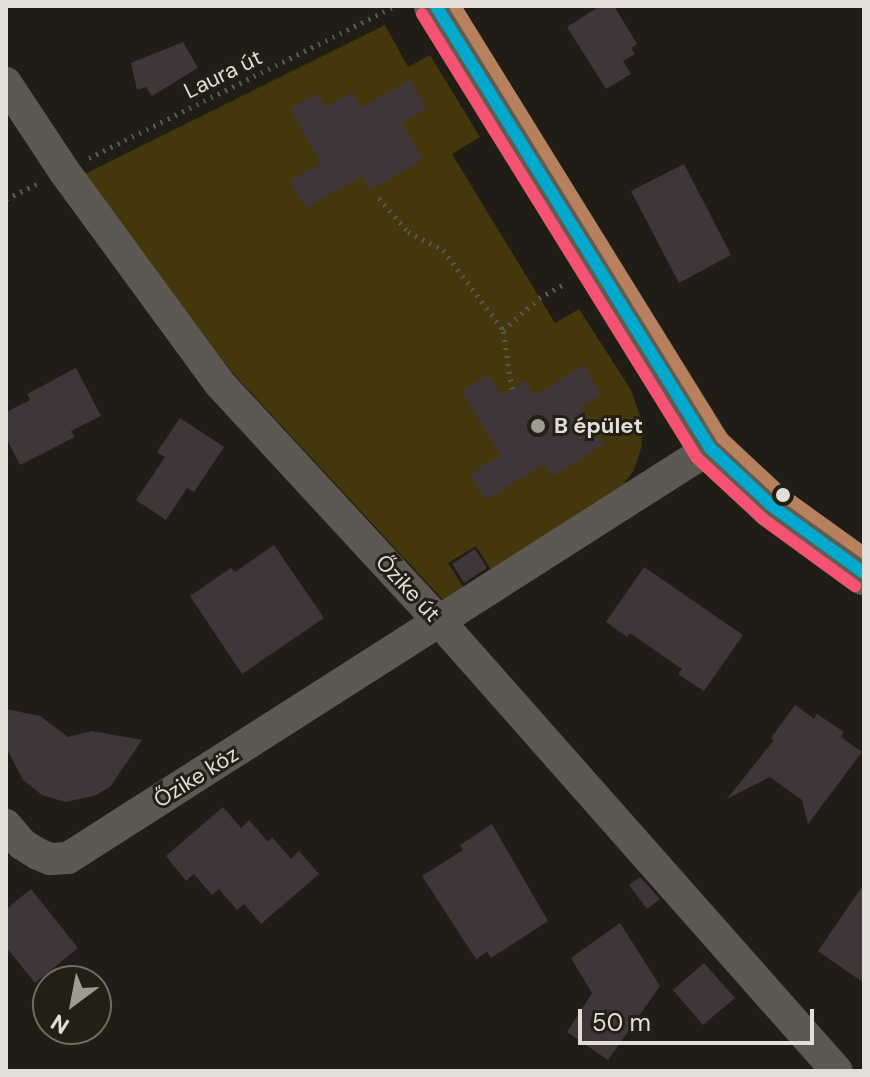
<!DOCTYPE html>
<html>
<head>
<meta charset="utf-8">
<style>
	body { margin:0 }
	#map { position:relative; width:870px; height:1077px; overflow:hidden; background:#201d16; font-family:"DM Sans",sans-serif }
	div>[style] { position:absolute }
	.green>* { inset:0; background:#44370c }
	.building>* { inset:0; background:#3f3639 }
	.path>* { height:5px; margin-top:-2.5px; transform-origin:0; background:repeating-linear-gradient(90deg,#595751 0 2px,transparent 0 8px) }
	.street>* { height:32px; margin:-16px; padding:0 16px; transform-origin:16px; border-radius:16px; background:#5c5952 }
	.secondary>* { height:44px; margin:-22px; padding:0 22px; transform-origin:22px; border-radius:22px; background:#605c52 }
	.bus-1>* { height:12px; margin:-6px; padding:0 6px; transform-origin:6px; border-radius:6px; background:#00a9ce }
	.bus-2>* { height:12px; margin:-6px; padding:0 6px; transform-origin:6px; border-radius:6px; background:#f65372 }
	.bus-3>* { height:12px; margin:-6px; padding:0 6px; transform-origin:6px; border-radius:6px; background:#b6815c }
	.dots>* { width:22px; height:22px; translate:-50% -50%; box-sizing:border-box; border:4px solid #231f13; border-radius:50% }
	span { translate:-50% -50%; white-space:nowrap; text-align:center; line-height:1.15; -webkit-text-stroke:6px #231f13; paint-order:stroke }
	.street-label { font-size:22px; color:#e2dfd7 }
	.poi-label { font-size:22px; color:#e2dfd7; font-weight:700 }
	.left { translate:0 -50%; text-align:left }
	.frame { position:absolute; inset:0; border:8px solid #e2dfd7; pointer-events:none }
	.north { position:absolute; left:32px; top:965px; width:80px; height:80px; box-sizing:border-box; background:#231f13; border:2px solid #6f6c61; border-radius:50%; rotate:212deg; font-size:22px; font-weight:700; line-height:32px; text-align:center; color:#e2dfd7 }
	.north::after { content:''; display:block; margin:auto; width:28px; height:36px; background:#9e9b93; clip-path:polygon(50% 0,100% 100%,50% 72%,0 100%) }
	.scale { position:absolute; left:578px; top:1009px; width:236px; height:36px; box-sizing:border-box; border:4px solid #e2dfd7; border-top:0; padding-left:10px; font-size:24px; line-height:28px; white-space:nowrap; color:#e2dfd7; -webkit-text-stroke:6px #231f13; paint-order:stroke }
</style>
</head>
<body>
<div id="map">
	<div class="green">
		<i style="clip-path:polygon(385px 25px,408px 67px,430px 55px,480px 137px,452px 154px,555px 323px,579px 309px,631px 390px,640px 416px,642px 445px,634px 470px,623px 485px,491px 570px,476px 546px,448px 563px,464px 588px,444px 601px,230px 370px,85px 174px)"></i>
	</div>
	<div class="building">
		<i style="clip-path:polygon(600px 6px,614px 6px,637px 44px,631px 48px,635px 54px,623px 61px,631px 74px,606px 89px,567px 27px)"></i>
		<i style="clip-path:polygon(183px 42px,198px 68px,152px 96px,146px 87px,137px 90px,131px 63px)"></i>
		<i style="clip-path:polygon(410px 80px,426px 109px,402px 122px,423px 160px,370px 190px,362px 176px,306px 208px,290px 181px,321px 163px,290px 109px,318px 93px,326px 107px,352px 92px,361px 108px)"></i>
		<i style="clip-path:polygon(684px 164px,731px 255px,679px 283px,631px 191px)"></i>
		<i style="clip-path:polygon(583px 365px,601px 394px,581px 407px,604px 444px,552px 477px,544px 464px,486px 500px,470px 474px,501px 455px,461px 391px,489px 374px,502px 395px,526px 380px,535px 396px)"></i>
		<i style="clip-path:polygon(76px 368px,101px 416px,71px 431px,75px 437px,20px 465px,6px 438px,6px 412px,30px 400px,27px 394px)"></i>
		<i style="clip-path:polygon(180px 418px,224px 447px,194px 492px,187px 488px,166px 520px,136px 500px,165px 457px,157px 452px)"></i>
		<i style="clip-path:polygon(274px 545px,324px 618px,242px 674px,190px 596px,231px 568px,235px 572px)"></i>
		<i style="clip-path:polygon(475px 549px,487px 568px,464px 583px,452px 564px)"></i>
		<i style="clip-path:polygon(644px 567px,743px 635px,704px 691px,678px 674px,682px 669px,630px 633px,627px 637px,606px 622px)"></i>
		<i style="clip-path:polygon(795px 705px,814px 719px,817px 714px,844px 732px,841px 737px,862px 752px,808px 824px,802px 800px,770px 777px,727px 799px,774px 740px,771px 738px)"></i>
		<i style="clip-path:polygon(6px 709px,40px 716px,68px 737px,92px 731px,142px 740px,110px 787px,94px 796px,65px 802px,42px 795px,23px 780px,6px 747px)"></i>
		<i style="clip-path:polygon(223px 807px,241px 828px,249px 820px,268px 842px,272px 837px,291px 859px,299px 851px,319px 874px,261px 924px,244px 904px,237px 910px,219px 889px,212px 895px,194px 874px,186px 881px,166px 856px)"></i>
		<i style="clip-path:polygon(492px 824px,548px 921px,491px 958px,487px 952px,476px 959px,422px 876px,463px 850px,460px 845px)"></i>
		<i style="clip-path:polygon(640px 877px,660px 899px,647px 909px,629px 885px)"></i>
		<i style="clip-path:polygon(864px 884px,864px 983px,818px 951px)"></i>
		<i style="clip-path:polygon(31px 889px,78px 948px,35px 983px,6px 947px,6px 909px)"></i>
		<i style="clip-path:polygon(620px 923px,660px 986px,608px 1060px,567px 1032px,592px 993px,571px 958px)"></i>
		<i style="clip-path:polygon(704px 963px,735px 998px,703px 1025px,673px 990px)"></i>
	</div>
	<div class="path">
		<i style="left:89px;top:158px;width:342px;rotate:-26.4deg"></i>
		<i style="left:379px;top:198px;width:45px;rotate:49.5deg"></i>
		<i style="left:408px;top:232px;width:39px;rotate:27deg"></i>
		<i style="left:443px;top:250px;width:100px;rotate:53.1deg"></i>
		<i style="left:6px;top:199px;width:34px;rotate:-26deg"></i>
		<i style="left:512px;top:389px;width:60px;rotate:-98.7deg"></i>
		<i style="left:503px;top:330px;width:48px;rotate:-41.6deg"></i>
		<i style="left:539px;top:298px;width:31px;rotate:-29deg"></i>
	</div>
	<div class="street">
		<i style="left:6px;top:83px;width:105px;rotate:56.6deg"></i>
		<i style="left:64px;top:171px;width:264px;rotate:53.8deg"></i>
		<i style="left:220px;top:384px;width:324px;rotate:47.3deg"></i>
		<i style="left:440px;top:622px;width:599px;rotate:48.52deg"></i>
		<i style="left:6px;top:825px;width:25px;rotate:50deg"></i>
		<i style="left:22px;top:844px;width:19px;rotate:32deg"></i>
		<i style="left:38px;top:854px;width:13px;rotate:23deg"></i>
		<i style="left:50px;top:859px;width:18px;rotate:-3deg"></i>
		<i style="left:68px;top:858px;width:762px;rotate:-32.56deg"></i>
	</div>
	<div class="secondary">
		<i style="left:436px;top:6px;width:520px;rotate:58.2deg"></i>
		<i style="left:710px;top:448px;width:85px;rotate:43.1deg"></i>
		<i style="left:772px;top:506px;width:114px;rotate:36.1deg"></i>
	</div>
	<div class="bus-1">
		<i style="left:436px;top:6px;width:520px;rotate:58.2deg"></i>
		<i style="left:710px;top:448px;width:85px;rotate:43.1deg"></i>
		<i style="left:772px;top:506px;width:114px;rotate:36.1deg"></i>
	</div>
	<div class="bus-2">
		<i style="left:422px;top:14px;width:522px;rotate:58.23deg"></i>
		<i style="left:697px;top:458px;width:90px;rotate:42.7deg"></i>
		<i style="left:763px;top:519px;width:114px;rotate:36.1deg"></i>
	</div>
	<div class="bus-3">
		<i style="left:455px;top:6px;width:508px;rotate:58.28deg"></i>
		<i style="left:722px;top:438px;width:82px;rotate:43deg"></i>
		<i style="left:782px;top:494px;width:101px;rotate:35.7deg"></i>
	</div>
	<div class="dots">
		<i style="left:538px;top:426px;background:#9e9b93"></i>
		<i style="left:783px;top:495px;background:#e2dfd7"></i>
	</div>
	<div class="street-label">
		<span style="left:223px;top:74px;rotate:-26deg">Laura út</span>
		<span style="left:408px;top:588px;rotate:47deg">Őzike út</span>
		<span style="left:196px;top:777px;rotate:-32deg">Őzike köz</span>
	</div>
	<div class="poi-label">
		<span class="left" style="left:554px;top:426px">B épület</span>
	</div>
	<div class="frame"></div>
	<div class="north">N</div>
	<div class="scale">50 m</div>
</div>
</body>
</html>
